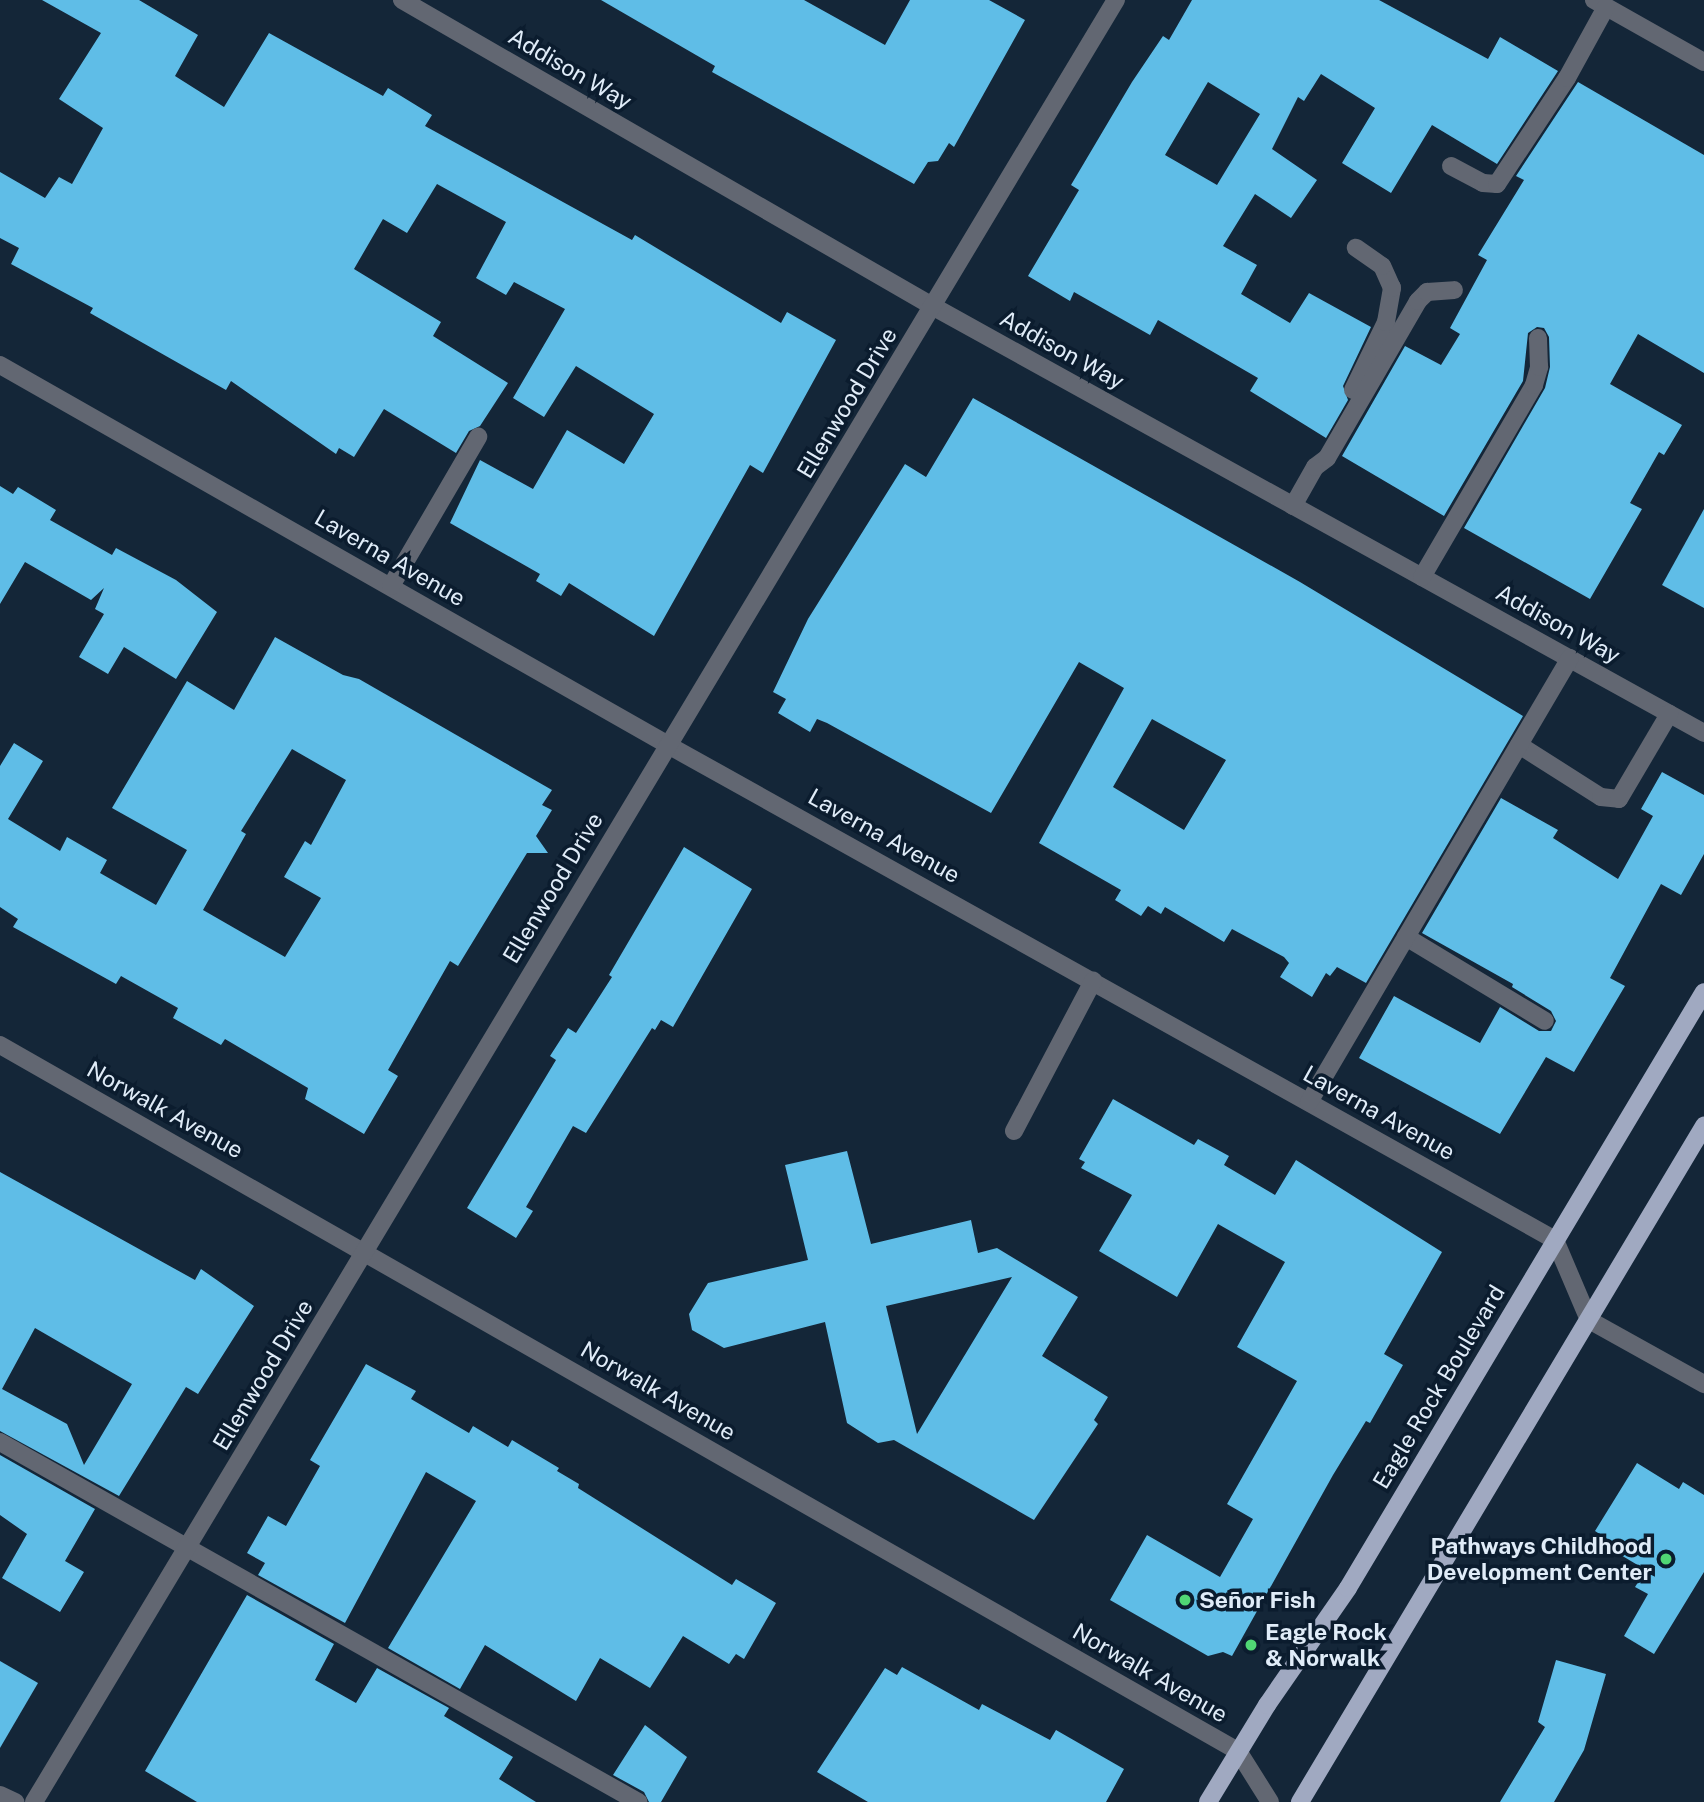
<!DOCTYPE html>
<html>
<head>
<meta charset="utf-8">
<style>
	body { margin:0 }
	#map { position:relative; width:1704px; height:1802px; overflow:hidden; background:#142638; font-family:"Public Sans",sans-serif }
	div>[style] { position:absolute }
	.building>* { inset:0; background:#5fbde7 }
	.minor>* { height:18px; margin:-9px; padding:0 9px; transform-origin:9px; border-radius:9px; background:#626772 }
	.major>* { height:18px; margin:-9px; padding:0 9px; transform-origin:9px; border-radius:9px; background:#a0a9c1 }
	.dots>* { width:19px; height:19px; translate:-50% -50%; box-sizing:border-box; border:4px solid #0b1c2e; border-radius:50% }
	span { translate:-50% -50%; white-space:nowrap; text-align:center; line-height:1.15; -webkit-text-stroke:7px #0b1c2e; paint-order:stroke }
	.street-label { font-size:23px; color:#e0ecf8 }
	.poi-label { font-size:23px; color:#e0ecf8; font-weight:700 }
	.right { translate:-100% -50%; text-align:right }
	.left { translate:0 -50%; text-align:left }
</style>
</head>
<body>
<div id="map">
	<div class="building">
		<i style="clip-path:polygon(42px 0,139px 0,198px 35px,175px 76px,224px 107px,269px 33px,383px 96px,388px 88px,432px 115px,425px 126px,632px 240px,635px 235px,781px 323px,787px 312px,836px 340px,763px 473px,750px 465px,654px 636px,569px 583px,561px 596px,536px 581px,540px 574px,450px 523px,480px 460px,533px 489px,567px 430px,624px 464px,654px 414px,576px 366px,544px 417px,513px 398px,565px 309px,514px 282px,506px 295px,476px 278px,506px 222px,437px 184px,407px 233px,383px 219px,354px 269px,441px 322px,433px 336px,508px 383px,480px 426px,469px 431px,456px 453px,384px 409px,354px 457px,339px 448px,336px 454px,231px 381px,226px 390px,90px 313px,93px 308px,11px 264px,19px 248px,0 238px,0 172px,45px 198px,59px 177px,72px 184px,103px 128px,59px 99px,101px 33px)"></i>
		<i style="clip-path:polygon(601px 0,804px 0,885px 45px,910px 0,989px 0,1025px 20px,954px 147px,949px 143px,938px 161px,928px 162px,914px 184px,712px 72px,715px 66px)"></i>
		<i style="clip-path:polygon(evenodd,1192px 0,1379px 0,1488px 59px,1500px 37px,1558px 71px,1497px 164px,1432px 125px,1391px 193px,1342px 163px,1375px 108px,1321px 74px,1304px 101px,1298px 97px,1272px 149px,1317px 180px,1291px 218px,1255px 194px,1223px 246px,1257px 265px,1241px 294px,1290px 323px,1309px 293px,1371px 327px,1343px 386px,1348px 400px,1326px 438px,1250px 391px,1258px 378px,1158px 320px,1150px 335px,1074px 292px,1070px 301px,1028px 276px,1079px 190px,1071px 185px,1132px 82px,1163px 36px,1169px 40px,1192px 0,1208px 82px,1260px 114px,1217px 185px,1165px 155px,1208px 82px)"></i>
		<i style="clip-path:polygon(1578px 82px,1704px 155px,1704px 373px,1638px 334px,1610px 384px,1682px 425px,1664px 455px,1659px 452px,1630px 503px,1642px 509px,1590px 599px,1464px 528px,1545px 388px,1550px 367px,1549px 337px,1544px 328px,1537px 327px,1528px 333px,1523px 381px,1444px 516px,1342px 456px,1405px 346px,1441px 365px,1460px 334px,1450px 328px,1487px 260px,1478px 255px,1524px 180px,1516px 176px)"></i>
		<i style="clip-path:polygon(evenodd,973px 398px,1300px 582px,1523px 716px,1366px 983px,1337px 967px,1330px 976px,1326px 973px,1312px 997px,1280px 977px,1289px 963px,1284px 957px,1232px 929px,1224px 942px,1165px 907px,1161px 914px,1148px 906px,1141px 916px,1115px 900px,1121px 890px,1039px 843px,1124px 688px,1079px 662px,991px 813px,827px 723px,817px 719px,810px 732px,778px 713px,786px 699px,773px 692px,808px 619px,905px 464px,926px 477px,973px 398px,1152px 719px,1226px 760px,1184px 830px,1113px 787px,1152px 719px)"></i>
		<i style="clip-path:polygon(0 486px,13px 494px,18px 487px,56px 510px,50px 520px,112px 555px,116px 548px,176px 580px,217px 612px,176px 679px,124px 647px,108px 674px,79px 657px,104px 614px,95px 609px,104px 588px,91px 600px,25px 562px,0 604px)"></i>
		<i style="clip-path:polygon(1704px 509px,1704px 608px,1662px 585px)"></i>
		<i style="clip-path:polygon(evenodd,275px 637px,343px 675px,359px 679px,552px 790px,542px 805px,552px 810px,536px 836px,548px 853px,527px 853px,458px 966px,450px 961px,388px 1070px,398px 1076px,364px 1134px,305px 1099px,308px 1088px,225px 1039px,221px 1045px,173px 1018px,178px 1008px,121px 976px,116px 984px,13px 927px,18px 919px,0 907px,0 766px,14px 743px,43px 761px,8px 819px,60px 851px,67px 837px,107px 860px,100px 873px,156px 905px,187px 850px,112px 808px,187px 681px,234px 710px,275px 637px,292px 749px,346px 780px,311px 845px,305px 841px,284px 877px,321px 898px,285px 957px,203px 910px,246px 834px,241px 831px,292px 749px)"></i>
		<i style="clip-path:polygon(1662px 772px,1704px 795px,1704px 854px,1681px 895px,1661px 884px,1610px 978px,1625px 986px,1574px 1072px,1546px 1057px,1500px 1134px,1359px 1058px,1394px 996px,1480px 1043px,1500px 1007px,1539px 1031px,1551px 1031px,1556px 1021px,1551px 1011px,1512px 987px,1513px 984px,1422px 933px,1501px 798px,1558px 830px,1553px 838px,1618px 879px,1653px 816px,1641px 809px)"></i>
		<i style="clip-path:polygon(684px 847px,752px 889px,673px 1027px,661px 1020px,655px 1030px,652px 1028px,586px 1133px,573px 1126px,526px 1207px,533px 1211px,516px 1238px,467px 1208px,556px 1060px,550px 1056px,568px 1028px,576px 1033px,612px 977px,609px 975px)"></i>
		<i style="clip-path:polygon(1113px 1099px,1194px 1145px,1198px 1139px,1229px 1156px,1224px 1165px,1275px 1195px,1296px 1160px,1442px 1252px,1384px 1354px,1403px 1365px,1370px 1423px,1366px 1421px,1333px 1475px,1232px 1656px,1223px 1652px,1208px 1656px,1110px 1600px,1147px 1535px,1220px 1577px,1253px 1519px,1227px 1504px,1297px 1381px,1237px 1347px,1285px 1262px,1218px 1224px,1177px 1297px,1099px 1251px,1132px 1195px,1081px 1168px,1085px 1162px,1079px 1159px)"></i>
		<i style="clip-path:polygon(evenodd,847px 1151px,871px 1244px,971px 1220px,978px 1253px,997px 1248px,1078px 1297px,1042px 1356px,1108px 1397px,1094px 1420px,1098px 1424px,1034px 1520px,894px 1440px,878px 1443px,847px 1423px,825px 1322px,724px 1348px,692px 1330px,689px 1314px,708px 1283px,808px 1260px,785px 1165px,847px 1151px,1012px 1277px,917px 1434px,886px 1306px,1012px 1277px)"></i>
		<i style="clip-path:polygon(evenodd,0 1172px,195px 1280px,201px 1269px,254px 1306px,198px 1394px,186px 1387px,119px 1496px,0 1431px,0 1172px,35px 1328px,132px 1384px,84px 1465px,67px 1424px,2px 1389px,35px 1328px)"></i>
		<i style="clip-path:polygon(366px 1364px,416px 1391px,411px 1399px,469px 1433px,473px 1426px,508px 1447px,512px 1440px,559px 1468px,557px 1471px,579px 1484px,578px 1488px,732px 1585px,736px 1579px,776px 1603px,744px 1659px,736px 1654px,729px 1664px,683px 1636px,650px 1688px,600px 1658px,576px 1701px,485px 1645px,460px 1689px,388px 1648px,476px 1501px,426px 1472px,345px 1623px,258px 1575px,265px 1563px,247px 1553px,268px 1516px,286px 1526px,320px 1466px,310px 1460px)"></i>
		<i style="clip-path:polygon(0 1455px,95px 1509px,65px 1561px,84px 1572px,60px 1612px,2px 1578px,27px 1534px,0 1515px)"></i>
		<i style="clip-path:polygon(1637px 1463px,1679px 1489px,1683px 1482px,1704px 1495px,1704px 1572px,1654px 1654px,1624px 1636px,1648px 1594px,1635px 1587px,1646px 1570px,1609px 1548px,1612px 1542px,1595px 1531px)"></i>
		<i style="clip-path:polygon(247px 1595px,334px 1644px,315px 1680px,356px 1703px,377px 1668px,449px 1708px,444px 1716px,513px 1757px,499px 1779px,536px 1802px,197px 1802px,145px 1771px)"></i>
		<i style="clip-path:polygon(1556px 1660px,1606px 1674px,1584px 1750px,1554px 1802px,1500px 1802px,1545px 1727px,1538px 1722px)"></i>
		<i style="clip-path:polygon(0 1661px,38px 1683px,0 1748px)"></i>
		<i style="clip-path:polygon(902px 1667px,979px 1710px,982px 1704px,1050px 1740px,1056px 1730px,1124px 1769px,1106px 1802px,868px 1802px,817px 1772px,885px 1668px,897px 1675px)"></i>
		<i style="clip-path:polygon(645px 1725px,687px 1757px,661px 1802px,649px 1802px,644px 1792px,613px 1775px)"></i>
	</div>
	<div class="minor">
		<i style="left:402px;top:0;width:614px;rotate:29.99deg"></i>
		<i style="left:934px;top:307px;width:880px;rotate:28.95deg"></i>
		<i style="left:1594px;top:0;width:126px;rotate:29.4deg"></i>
		<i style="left:1451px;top:166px;width:36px;rotate:28deg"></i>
		<i style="left:1483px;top:183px;width:14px;rotate:4deg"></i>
		<i style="left:1497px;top:184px;width:127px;rotate:-56.6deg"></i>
		<i style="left:1567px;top:78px;width:81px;rotate:-61.2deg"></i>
		<i style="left:0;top:365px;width:769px;rotate:29.63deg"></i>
		<i style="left:668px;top:745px;width:1016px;rotate:29.16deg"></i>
		<i style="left:1555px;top:1240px;width:87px;rotate:67deg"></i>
		<i style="left:1589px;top:1320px;width:132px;rotate:29.1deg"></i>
		<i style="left:1353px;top:390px;width:76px;rotate:-64.1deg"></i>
		<i style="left:1386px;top:322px;width:35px;rotate:-80deg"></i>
		<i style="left:1392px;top:288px;width:24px;rotate:-114deg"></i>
		<i style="left:1382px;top:266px;width:32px;rotate:-145deg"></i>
		<i style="left:1293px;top:506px;width:45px;rotate:-60.6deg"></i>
		<i style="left:1315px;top:467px;width:15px;rotate:-37deg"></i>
		<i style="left:1327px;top:458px;width:181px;rotate:-59.9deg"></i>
		<i style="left:1418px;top:301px;width:13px;rotate:-45deg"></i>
		<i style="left:1427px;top:292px;width:27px;rotate:-4deg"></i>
		<i style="left:1422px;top:577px;width:222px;rotate:-59.7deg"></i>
		<i style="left:1534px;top:385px;width:19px;rotate:-74deg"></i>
		<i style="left:1539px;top:367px;width:29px;rotate:-92deg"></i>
		<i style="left:391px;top:586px;width:173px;rotate:-59.7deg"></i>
		<i style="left:1519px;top:745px;width:97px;rotate:32.4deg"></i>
		<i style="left:1601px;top:797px;width:18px;rotate:6deg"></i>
		<i style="left:1619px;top:799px;width:99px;rotate:-59.5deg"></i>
		<i style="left:1406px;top:937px;width:162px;rotate:31.1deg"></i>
		<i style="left:0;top:1045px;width:1425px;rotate:29.7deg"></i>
		<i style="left:1238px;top:1751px;width:60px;rotate:57.9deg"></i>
		<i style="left:1309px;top:1102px;width:515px;rotate:-59.55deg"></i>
		<i style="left:1014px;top:1131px;width:170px;rotate:-62.2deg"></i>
		<i style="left:0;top:1442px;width:733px;rotate:29.43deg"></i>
		<i style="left:0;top:1795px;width:17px;rotate:25deg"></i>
		<i style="left:34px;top:1802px;width:2102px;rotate:-59.02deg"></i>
	</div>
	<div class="major">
		<i style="left:1208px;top:1802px;width:114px;rotate:-58.7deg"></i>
		<i style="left:1267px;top:1705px;width:142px;rotate:-55.3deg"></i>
		<i style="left:1348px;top:1588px;width:694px;rotate:-59.15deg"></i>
		<i style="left:1300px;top:1802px;width:788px;rotate:-59.14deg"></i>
	</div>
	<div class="dots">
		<i style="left:1666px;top:1559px;background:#50d674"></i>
		<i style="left:1185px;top:1600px;background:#50d674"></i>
		<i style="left:1251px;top:1645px;background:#50d674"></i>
	</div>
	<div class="street-label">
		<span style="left:570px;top:69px;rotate:30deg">Addison Way</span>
		<span style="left:1062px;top:350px;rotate:29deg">Addison Way</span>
		<span style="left:847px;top:403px;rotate:-59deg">Ellenwood Drive</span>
		<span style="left:390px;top:558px;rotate:30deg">Laverna Avenue</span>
		<span style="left:1558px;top:624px;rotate:29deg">Addison Way</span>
		<span style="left:884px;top:836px;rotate:29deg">Laverna Avenue</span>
		<span style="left:553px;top:888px;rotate:-59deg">Ellenwood Drive</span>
		<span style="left:165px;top:1110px;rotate:29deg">Norwalk Avenue</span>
		<span style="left:1379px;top:1113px;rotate:29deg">Laverna Avenue</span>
		<span style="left:263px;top:1375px;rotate:-59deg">Ellenwood Drive</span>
		<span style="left:1439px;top:1387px;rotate:-59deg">Eagle Rock Boulevard</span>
		<span style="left:658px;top:1391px;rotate:30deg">Norwalk Avenue</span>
		<span style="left:1150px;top:1673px;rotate:30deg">Norwalk Avenue</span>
	</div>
	<div class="poi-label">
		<span class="right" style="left:1652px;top:1559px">Pathways Childhood<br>Development Center</span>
		<span class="left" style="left:1199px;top:1600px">Señor Fish</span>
		<span class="left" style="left:1265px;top:1645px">Eagle Rock<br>&amp; Norwalk</span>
	</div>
</div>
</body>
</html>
